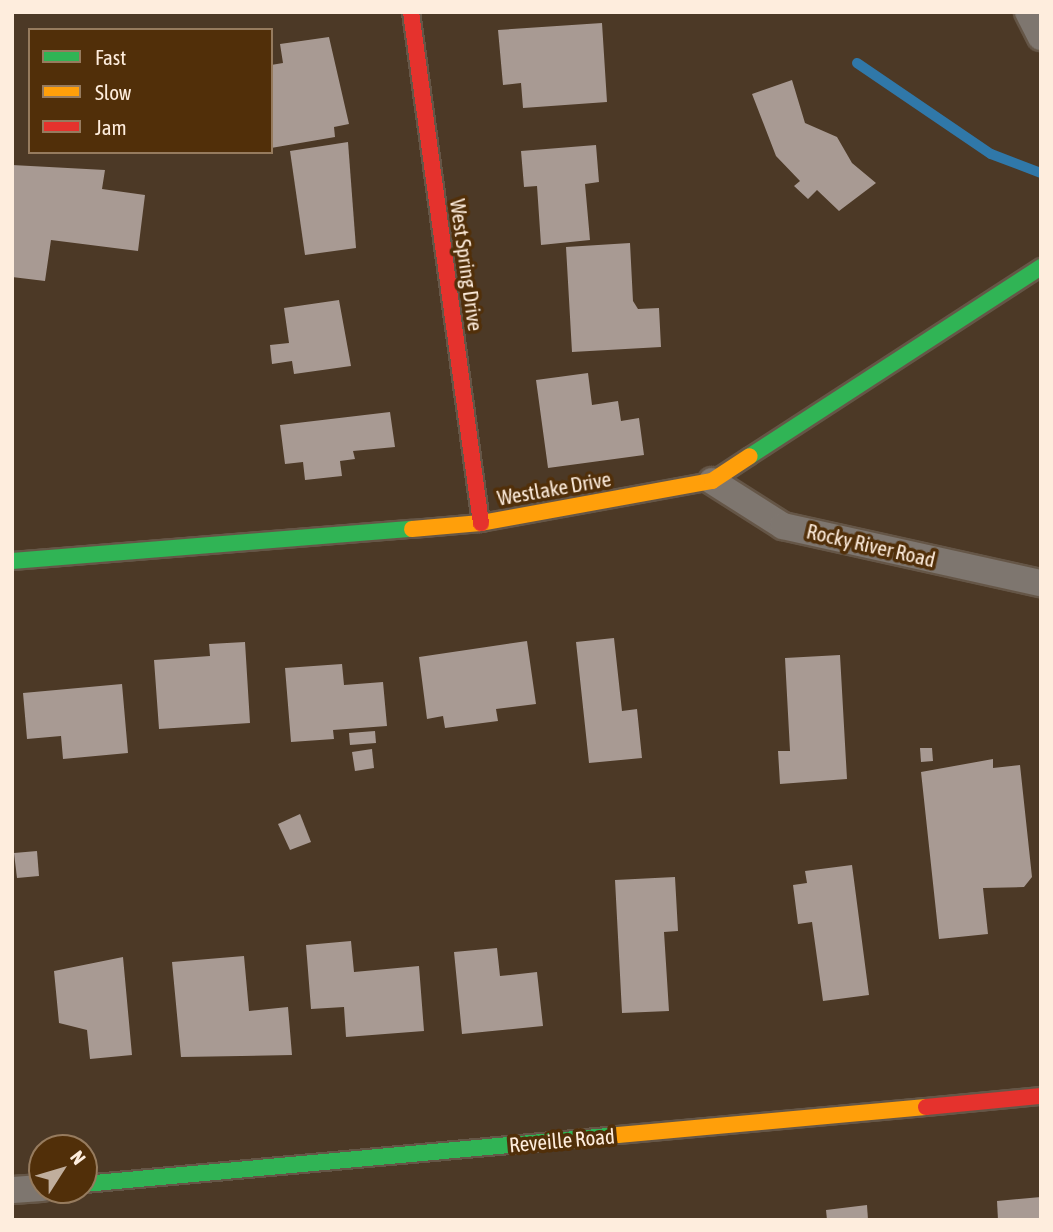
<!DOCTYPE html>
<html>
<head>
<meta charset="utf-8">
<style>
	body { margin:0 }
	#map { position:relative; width:1053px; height:1232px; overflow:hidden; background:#4c3926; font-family:"Asap Condensed",sans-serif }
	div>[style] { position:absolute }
	.stream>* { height:10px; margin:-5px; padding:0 5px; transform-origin:5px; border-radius:5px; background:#3078a9 }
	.building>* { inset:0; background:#a89a93 }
	.roads { filter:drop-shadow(2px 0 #655647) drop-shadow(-2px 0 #655647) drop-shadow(0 2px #655647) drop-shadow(0 -2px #655647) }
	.street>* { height:26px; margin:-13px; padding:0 13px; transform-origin:13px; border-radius:13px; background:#7e766f }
	.fast>* { height:16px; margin:-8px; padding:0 8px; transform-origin:8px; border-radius:8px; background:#30b455 }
	.slow>* { height:16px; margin:-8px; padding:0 8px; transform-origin:8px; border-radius:8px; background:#ff9f0a }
	.jam>* { height:16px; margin:-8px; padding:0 8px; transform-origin:8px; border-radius:8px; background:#e5322d }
	span { translate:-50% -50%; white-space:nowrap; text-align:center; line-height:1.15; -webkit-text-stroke:7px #512f09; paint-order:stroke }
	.street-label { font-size:21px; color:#feeddd }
	.frame { position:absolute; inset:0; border:14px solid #feeddd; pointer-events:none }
	.legend { position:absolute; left:28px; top:28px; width:245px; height:126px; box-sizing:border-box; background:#512f09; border:2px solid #967b5e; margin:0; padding:9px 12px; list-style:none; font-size:21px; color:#feeddd }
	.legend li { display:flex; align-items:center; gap:14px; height:35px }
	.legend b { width:35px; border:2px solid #967b5e }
	.north { position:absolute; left:28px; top:1134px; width:70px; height:70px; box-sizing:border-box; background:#512f09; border:2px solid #967b5e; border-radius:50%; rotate:53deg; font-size:19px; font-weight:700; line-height:28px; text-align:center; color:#feeddd }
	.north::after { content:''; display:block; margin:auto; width:24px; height:32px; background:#c0ae9d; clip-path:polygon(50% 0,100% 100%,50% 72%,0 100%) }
</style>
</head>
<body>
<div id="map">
	<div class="stream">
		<i style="left:857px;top:63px;width:162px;rotate:34.2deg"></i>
		<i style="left:991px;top:154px;width:53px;rotate:20.8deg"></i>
	</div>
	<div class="building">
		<i style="clip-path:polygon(602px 23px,607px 102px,523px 108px,521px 83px,503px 85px,498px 30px)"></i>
		<i style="clip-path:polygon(329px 37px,349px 124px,334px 127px,335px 137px,271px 148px,271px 65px,283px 63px,280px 44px)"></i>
		<i style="clip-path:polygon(792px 80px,805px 123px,837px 137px,852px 163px,876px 183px,839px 211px,817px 190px,808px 199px,794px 186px,800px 181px,776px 156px,752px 94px)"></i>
		<i style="clip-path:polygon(348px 142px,356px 248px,305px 255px,290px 151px)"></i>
		<i style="clip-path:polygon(596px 145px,599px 182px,585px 184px,590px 240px,541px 245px,537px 186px,524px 187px,521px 151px)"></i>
		<i style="clip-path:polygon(12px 165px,105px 170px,102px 189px,145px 195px,138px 251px,51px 240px,45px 281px,12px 277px)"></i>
		<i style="clip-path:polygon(630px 243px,633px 301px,638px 309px,659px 308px,661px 347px,572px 352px,566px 247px)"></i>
		<i style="clip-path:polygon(339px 300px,351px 366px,294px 374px,292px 361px,272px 364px,270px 345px,289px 343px,284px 308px)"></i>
		<i style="clip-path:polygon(588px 373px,592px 405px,618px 401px,621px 421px,639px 418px,644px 455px,548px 468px,536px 380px)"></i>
		<i style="clip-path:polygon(390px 412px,395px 447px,353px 451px,355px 459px,340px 461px,342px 476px,305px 480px,303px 462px,285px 464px,280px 425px)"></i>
		<i style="clip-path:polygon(614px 638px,622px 711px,637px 709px,642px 758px,589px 763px,576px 642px)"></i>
		<i style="clip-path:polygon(527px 641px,536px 704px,496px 709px,498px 721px,445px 728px,443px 716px,427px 719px,419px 657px)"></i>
		<i style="clip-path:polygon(245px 642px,250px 723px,159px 729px,154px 660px,210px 656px,209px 644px)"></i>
		<i style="clip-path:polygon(840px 655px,847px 779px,780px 784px,778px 751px,790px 751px,785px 658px)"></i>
		<i style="clip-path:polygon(342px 664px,344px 685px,383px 682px,387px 726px,333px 730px,334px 739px,291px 742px,285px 668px)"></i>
		<i style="clip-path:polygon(122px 684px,128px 753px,63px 759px,61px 736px,27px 739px,23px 693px)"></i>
		<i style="clip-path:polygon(375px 731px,376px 743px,350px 745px,349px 733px)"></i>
		<i style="clip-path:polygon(920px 748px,932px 748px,933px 761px,921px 762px)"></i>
		<i style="clip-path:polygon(372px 749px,374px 768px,355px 771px,352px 752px)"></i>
		<i style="clip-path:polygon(993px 759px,993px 768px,1020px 765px,1032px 877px,1024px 887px,983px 888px,988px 934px,939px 939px,921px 772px)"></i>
		<i style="clip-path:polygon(300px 814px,311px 842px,290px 850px,278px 824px)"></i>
		<i style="clip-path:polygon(37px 851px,39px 876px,17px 878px,14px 853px)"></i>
		<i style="clip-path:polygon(852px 865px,869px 995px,823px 1001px,812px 922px,798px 924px,793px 885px,807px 883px,805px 871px)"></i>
		<i style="clip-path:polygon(675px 877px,678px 931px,664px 932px,669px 1011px,622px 1013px,615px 880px)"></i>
		<i style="clip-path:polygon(351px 941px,354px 972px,419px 966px,424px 1031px,346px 1037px,344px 1007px,311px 1009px,306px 945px)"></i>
		<i style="clip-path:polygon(497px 948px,500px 976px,537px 972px,543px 1026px,462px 1034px,454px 952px)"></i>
		<i style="clip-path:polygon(244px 956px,249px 1011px,288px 1007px,292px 1055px,181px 1057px,172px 962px)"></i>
		<i style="clip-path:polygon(123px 957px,132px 1055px,90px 1059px,87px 1030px,59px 1023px,54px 971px)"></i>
		<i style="clip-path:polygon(1041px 1197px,1041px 1220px,998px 1220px,997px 1201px)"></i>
		<i style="clip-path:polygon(867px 1205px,868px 1220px,827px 1220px,826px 1210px)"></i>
	</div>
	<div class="roads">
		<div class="street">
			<i style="left:1028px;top:12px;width:28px;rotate:63deg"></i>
			<i style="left:712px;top:481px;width:84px;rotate:32.4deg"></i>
			<i style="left:783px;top:526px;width:264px;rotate:12.5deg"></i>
			<i style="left:12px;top:1190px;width:30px;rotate:-4deg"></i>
		</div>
		<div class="fast">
			<i style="left:750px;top:456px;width:347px;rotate:-33deg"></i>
			<i style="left:12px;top:561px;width:401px;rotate:-4.6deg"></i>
			<i style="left:84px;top:1184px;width:536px;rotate:-5.24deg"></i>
		</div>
		<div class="slow">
			<i style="left:412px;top:529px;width:69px;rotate:-5deg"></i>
			<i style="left:481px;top:523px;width:235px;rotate:-10.3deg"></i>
			<i style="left:712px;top:481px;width:45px;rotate:-33.3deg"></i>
			<i style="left:618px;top:1135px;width:309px;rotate:-5.2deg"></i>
		</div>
		<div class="jam">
			<i style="left:411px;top:12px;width:516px;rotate:82.2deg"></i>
			<i style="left:926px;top:1107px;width:116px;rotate:-5.5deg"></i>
		</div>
	</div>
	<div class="street-label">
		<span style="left:467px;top:265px;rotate:82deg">West Spring Drive</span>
		<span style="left:554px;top:488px;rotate:-10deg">Westlake Drive</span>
		<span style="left:871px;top:545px;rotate:13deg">Rocky River Road</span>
		<span style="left:562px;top:1140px;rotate:-5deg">Reveille Road</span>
	</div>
	<div class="frame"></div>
	<ul class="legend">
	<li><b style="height:9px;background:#30b455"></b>Fast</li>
	<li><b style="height:9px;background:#ff9f0a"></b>Slow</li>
	<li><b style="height:9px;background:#e5322d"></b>Jam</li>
	</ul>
	<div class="north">N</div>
</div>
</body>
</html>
